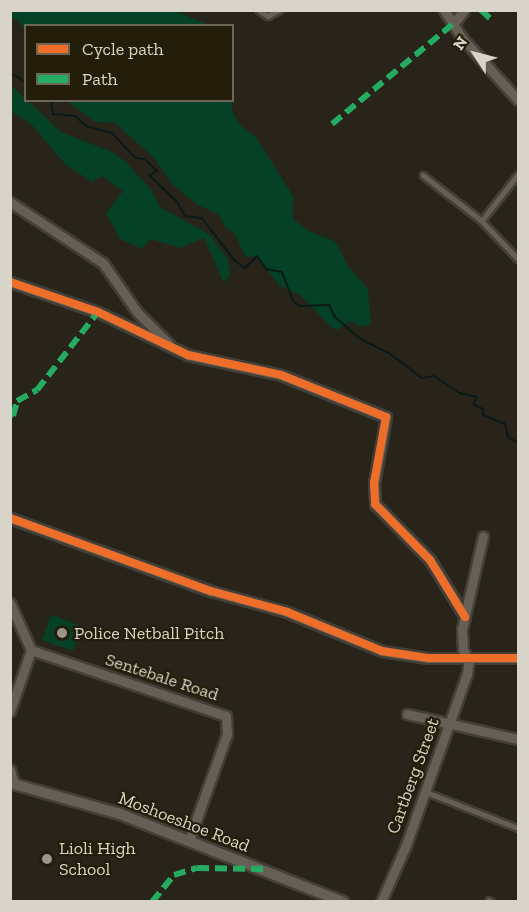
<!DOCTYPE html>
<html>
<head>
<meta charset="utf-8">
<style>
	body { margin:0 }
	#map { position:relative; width:529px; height:912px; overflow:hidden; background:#28241a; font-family:"Zilla Slab",serif }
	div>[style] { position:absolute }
	.green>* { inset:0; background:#054126 }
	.stream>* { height:2px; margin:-1px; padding:0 1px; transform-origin:1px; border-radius:1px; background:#0b1919 }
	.path>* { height:1.5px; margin-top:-0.75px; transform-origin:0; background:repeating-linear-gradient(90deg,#5e5850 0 1.5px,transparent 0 6px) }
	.roads { filter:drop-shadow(2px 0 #433f37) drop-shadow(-2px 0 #433f37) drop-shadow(0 2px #433f37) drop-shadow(0 -2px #433f37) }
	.service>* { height:4.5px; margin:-2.25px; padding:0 2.25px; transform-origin:2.25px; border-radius:2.25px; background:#675f56 }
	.minor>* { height:9px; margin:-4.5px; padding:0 4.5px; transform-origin:4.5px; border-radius:4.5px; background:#675f56 }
	.tertiary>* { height:10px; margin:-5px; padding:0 5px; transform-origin:5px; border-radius:5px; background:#675f56 }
	.quiet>* { height:6px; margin-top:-3px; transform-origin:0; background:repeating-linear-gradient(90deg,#26ab63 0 12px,transparent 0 18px) }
	.cycleway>* { height:8px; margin:-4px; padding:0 4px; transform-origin:4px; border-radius:4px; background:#ee6e29 }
	.dots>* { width:16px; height:16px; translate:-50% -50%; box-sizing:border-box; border:3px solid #241d0a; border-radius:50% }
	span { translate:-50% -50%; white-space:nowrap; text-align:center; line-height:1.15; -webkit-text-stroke:4.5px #241d0a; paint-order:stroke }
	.poi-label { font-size:18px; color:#d9d4c9 }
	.left { translate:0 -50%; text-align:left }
	.street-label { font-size:18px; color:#d9d4c9 }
	.frame { position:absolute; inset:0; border:12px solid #d9d4c9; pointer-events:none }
	.legend { position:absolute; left:24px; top:24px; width:210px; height:78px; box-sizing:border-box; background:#241d0a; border:2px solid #6c6656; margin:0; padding:8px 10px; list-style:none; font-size:18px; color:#d9d4c9 }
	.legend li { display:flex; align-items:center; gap:12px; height:30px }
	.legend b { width:30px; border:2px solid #6c6656 }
	.north { position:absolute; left:445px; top:24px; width:60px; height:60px; -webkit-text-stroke:4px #241d0a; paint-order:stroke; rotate:306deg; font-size:16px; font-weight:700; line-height:24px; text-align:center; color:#d9d4c9 }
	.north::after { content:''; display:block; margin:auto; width:21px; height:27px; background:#d9d4c9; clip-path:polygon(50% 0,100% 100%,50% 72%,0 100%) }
</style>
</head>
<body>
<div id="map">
	<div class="green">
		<i style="clip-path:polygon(11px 10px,175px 11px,209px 25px,26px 26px,25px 29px,16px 19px,11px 18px)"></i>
		<i style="clip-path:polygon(11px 85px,61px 132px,112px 152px,126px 162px,152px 191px,160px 207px,209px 234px,228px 259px,230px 275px,224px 283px,204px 238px,180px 248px,150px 239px,142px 249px,120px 239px,106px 213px,123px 191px,102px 176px,92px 182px,65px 164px,32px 125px,11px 111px)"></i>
		<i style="clip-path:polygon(67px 101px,232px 101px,232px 111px,241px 126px,256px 137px,293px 196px,293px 219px,309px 231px,336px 242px,348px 266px,368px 289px,371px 325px,359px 326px,351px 321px,337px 330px,331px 327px,300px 295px,280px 286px,257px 256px,246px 257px,235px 234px,225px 227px,218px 214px,198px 205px,173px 185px,153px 157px,115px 123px,96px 122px)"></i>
		<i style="clip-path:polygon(51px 615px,82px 626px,73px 651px,42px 640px)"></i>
	</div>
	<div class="stream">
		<i style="left:10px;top:73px;width:18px;rotate:29deg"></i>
		<i style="left:51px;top:100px;width:14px;rotate:82deg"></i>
		<i style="left:53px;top:114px;width:22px;rotate:5deg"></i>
		<i style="left:75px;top:116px;width:15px;rotate:42deg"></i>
		<i style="left:86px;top:126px;width:27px;rotate:15deg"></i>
		<i style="left:112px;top:133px;width:34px;rotate:47deg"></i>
		<i style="left:135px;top:158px;width:10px;rotate:6deg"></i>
		<i style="left:145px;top:159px;width:17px;rotate:45deg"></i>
		<i style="left:157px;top:171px;width:9px;rotate:153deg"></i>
		<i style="left:149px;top:175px;width:39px;rotate:44deg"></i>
		<i style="left:177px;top:202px;width:16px;rotate:60deg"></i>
		<i style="left:185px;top:216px;width:17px;rotate:7deg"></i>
		<i style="left:202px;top:218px;width:53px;rotate:52.7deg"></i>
		<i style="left:234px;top:260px;width:14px;rotate:36deg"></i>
		<i style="left:245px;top:268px;width:17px;rotate:-45deg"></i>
		<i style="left:257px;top:256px;width:16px;rotate:55deg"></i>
		<i style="left:266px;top:269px;width:16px;rotate:11deg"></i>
		<i style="left:282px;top:272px;width:31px;rotate:69deg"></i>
		<i style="left:293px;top:301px;width:9px;rotate:36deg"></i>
		<i style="left:300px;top:306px;width:29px;rotate:-2deg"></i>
		<i style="left:329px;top:305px;width:13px;rotate:63deg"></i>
		<i style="left:335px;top:317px;width:32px;rotate:41deg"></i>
		<i style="left:359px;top:338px;width:34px;rotate:27deg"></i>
		<i style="left:389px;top:353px;width:41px;rotate:37.1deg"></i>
		<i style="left:422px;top:378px;width:12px;rotate:-9deg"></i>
		<i style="left:434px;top:376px;width:30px;rotate:34deg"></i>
		<i style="left:459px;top:393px;width:17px;rotate:13deg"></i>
		<i style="left:476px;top:397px;width:8px;rotate:104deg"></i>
		<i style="left:474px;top:405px;width:10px;rotate:24deg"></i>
		<i style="left:483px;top:409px;width:6px;rotate:90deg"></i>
		<i style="left:483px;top:415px;width:24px;rotate:22deg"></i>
		<i style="left:505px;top:424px;width:13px;rotate:77deg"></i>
		<i style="left:508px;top:437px;width:12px;rotate:31deg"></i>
	</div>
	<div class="path">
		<i style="left:10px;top:423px;width:8px;rotate:-67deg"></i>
	</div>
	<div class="roads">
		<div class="service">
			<i style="left:259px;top:10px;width:11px;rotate:34deg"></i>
			<i style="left:268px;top:16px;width:13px;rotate:-29deg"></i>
			<i style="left:423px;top:175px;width:75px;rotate:37.9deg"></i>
			<i style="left:518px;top:175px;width:58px;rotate:128deg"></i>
			<i style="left:482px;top:221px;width:52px;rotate:46.5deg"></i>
			<i style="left:426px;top:792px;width:99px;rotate:21.4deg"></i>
			<i style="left:489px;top:900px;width:4px;rotate:34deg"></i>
		</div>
		<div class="minor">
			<i style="left:444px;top:10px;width:35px;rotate:57deg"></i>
			<i style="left:463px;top:39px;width:82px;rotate:48deg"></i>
			<i style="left:454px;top:23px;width:16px;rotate:-52deg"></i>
			<i style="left:10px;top:202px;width:111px;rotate:33.3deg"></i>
			<i style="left:103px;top:263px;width:60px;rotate:55.2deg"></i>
			<i style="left:137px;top:312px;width:45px;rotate:45deg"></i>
			<i style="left:10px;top:282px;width:93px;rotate:18.8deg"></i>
			<i style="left:98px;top:312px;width:100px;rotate:25.5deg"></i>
			<i style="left:188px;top:355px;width:95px;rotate:12.1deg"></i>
			<i style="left:281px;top:375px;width:113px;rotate:21.8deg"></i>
			<i style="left:386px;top:417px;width:67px;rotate:100.3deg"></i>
			<i style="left:374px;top:483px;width:21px;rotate:87deg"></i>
			<i style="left:375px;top:504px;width:78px;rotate:45.5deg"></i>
			<i style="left:430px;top:560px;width:67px;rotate:58.4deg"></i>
			<i style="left:10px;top:518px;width:214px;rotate:20deg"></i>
			<i style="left:211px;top:591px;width:79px;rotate:15.4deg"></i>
			<i style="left:287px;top:612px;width:103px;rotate:22.3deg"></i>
			<i style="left:382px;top:651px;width:47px;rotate:8.7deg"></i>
			<i style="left:428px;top:658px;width:90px"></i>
			<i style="left:10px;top:603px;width:51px;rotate:65.9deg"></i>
			<i style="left:31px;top:650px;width:65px;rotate:109deg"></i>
			<i style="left:31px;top:650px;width:206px;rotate:18.7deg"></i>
			<i style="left:226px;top:716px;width:18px;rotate:87deg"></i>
			<i style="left:227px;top:734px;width:113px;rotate:109.7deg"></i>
			<i style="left:407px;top:714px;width:114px;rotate:12.7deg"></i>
			<i style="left:10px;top:770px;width:14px;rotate:73deg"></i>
			<i style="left:381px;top:902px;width:62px;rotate:-66.3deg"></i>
			<i style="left:406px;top:845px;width:182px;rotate:-70.4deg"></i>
			<i style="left:467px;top:674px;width:14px;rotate:-82deg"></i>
			<i style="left:469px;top:660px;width:12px;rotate:-121deg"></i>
			<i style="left:463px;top:650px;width:21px;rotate:-93deg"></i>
			<i style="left:462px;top:629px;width:95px;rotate:-77.3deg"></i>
		</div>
		<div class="tertiary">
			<i style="left:10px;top:783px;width:114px;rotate:15.7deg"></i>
			<i style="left:120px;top:814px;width:240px;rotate:21.5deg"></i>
		</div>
	</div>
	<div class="quiet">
		<i style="left:481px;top:10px;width:16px;rotate:43deg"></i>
		<i style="left:332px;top:124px;width:158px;rotate:-39.6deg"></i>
		<i style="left:10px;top:415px;width:3px;rotate:18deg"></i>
		<i style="left:13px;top:416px;width:16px;rotate:-75deg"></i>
		<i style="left:17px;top:401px;width:23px;rotate:-29deg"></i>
		<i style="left:37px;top:390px;width:99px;rotate:-52deg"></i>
		<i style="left:152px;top:902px;width:35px;rotate:-51deg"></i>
		<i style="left:174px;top:875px;width:24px;rotate:-17deg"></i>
		<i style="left:197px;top:868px;width:66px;rotate:0.9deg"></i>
	</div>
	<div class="cycleway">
		<i style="left:10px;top:282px;width:93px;rotate:18.8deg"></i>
		<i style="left:98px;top:312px;width:100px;rotate:25.5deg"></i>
		<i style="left:188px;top:355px;width:95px;rotate:12.1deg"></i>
		<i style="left:281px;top:375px;width:113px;rotate:21.8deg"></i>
		<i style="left:386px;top:417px;width:67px;rotate:100.3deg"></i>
		<i style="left:374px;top:483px;width:21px;rotate:87deg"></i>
		<i style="left:375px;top:504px;width:78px;rotate:45.5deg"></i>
		<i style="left:430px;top:560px;width:67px;rotate:58.4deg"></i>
		<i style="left:10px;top:518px;width:214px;rotate:20deg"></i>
		<i style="left:211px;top:591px;width:79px;rotate:15.4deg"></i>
		<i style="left:287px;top:612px;width:103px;rotate:22.3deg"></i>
		<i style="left:382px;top:651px;width:47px;rotate:8.7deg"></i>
		<i style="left:428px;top:658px;width:90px"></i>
	</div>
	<div class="dots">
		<i style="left:62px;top:633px;background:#9b968c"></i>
		<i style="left:47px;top:859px;background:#9b968c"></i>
	</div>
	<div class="poi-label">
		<span class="left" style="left:74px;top:633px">Police Netball Pitch</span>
		<span class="left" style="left:59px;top:859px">Lioli High<br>School</span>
	</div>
	<div class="street-label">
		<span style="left:162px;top:677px;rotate:18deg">Sentebale Road</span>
		<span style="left:413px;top:776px;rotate:-70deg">Cartberg Street</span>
		<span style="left:184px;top:822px;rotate:21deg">Moshoeshoe Road</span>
	</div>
	<div class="frame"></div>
	<ul class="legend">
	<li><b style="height:8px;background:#ee6e29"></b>Cycle path</li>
	<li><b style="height:8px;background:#26ab63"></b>Path</li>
	</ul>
	<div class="north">N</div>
</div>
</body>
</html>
